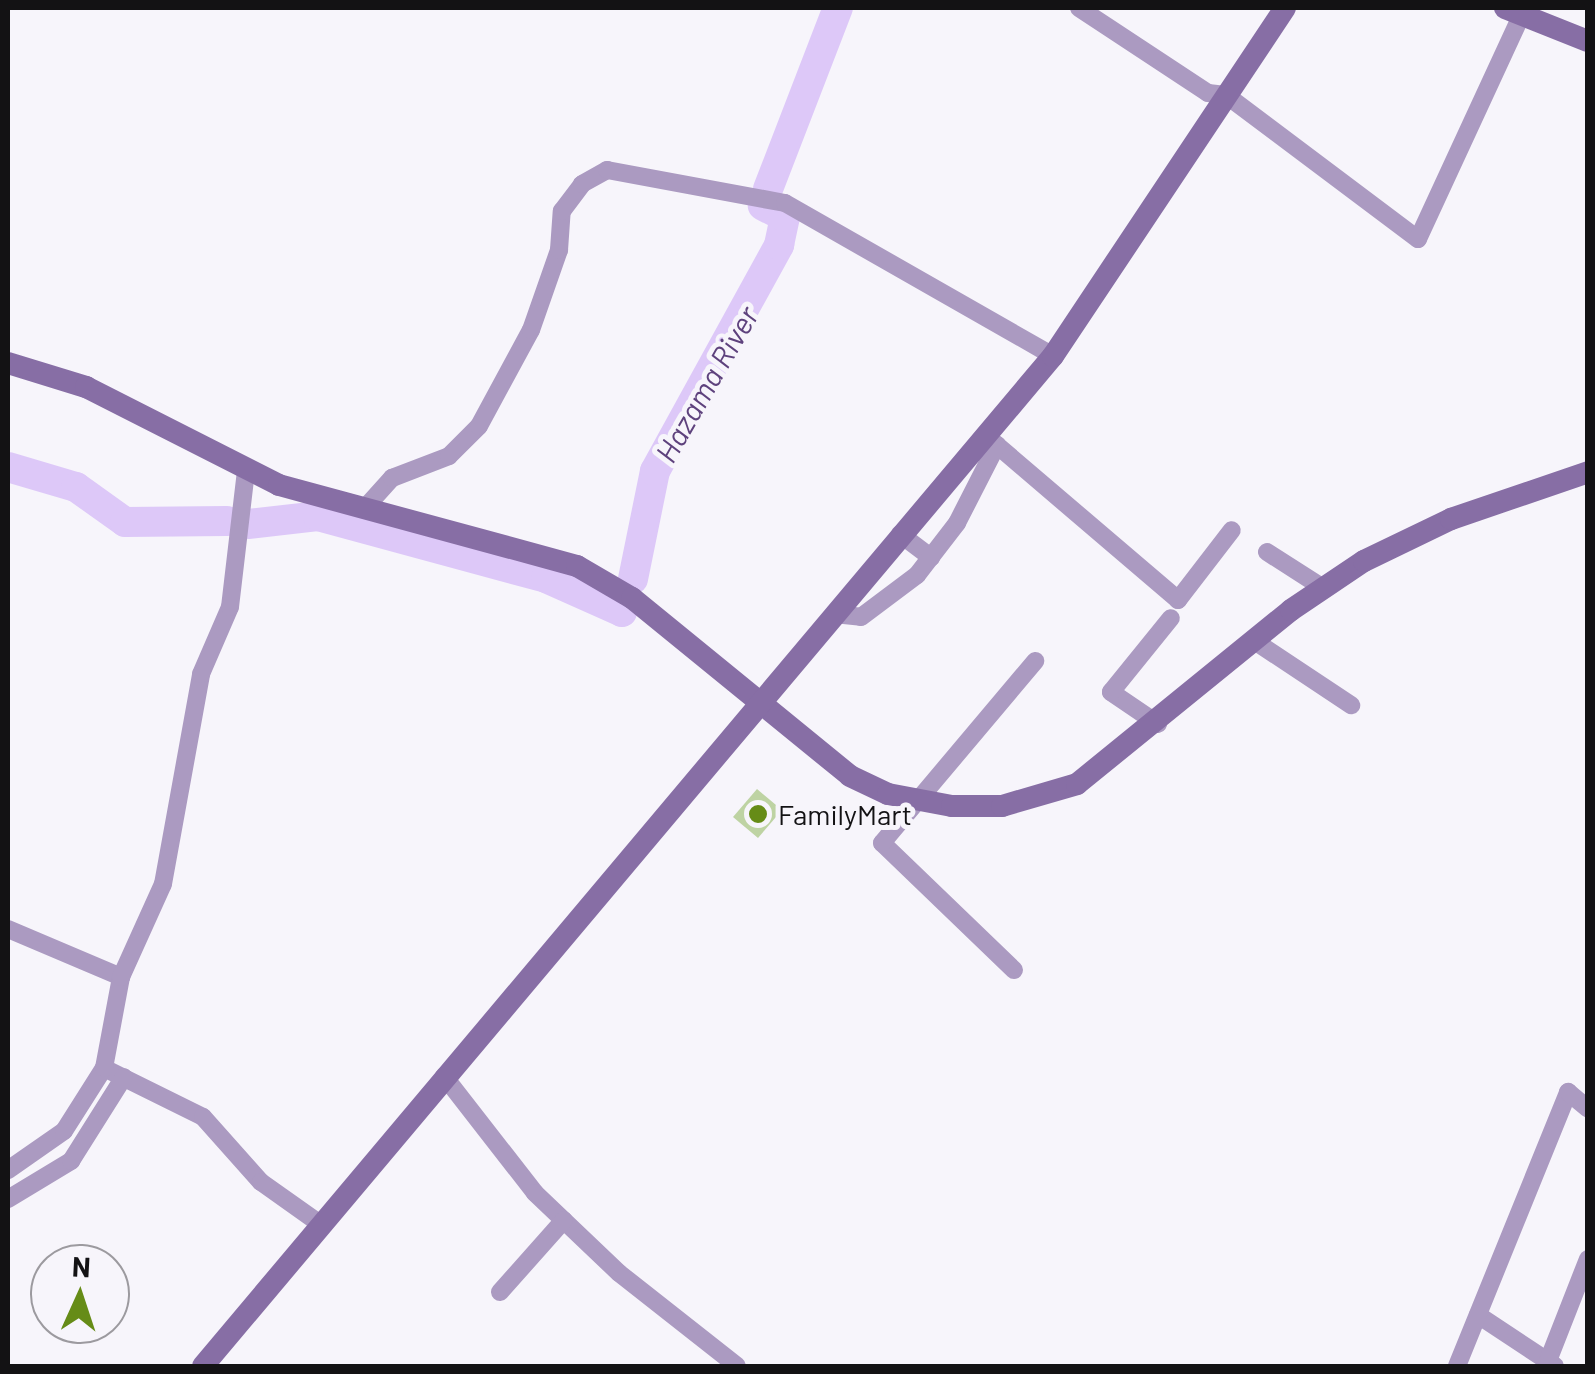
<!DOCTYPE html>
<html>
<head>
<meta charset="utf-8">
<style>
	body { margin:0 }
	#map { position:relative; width:1595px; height:1374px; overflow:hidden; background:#f7f5fb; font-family:Barlow,sans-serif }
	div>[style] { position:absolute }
	.river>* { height:30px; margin:-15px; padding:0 15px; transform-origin:15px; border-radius:15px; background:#ddc8f8 }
	.building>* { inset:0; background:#bed3a3 }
	.street>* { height:18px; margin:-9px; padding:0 9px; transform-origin:9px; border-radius:9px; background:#ab9ac1 }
	.secondary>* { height:22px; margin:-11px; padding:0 11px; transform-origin:11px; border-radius:11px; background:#876ea5 }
	.dots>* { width:28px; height:28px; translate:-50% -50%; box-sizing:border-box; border:5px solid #f7f5fb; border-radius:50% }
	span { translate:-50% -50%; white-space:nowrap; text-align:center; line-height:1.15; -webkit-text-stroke:10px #f7f5fb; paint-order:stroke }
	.poi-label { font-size:28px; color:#131214 }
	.left { translate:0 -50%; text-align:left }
	.water-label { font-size:30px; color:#5e427d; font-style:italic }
	.frame { position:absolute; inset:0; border:10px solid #131214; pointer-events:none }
	.north { position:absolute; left:30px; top:1244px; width:100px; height:100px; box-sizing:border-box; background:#f7f5fb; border:2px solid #9c9a9f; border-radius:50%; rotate:3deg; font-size:28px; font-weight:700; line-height:40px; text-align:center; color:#131214 }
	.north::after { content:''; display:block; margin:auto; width:35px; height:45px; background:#668c17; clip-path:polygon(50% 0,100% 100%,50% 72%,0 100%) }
</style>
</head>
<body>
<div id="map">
	<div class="river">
		<i style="left:768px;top:189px;width:194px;rotate:-68.9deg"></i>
		<i style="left:8px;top:467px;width:71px;rotate:16.4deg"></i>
		<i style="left:76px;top:487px;width:60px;rotate:35.5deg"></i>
		<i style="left:125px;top:522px;width:102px;rotate:-0.6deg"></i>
		<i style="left:248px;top:524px;width:70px;rotate:-6.5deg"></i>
		<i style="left:318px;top:516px;width:236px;rotate:15.2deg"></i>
		<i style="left:546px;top:578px;width:83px;rotate:24.1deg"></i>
		<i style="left:622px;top:612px;width:7px;rotate:-82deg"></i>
		<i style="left:633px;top:579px;width:110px;rotate:-78.5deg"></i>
		<i style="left:655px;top:471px;width:258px;rotate:-61.2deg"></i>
		<i style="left:779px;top:245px;width:29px;rotate:-78deg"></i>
		<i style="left:785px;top:217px;width:25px;rotate:-153deg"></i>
	</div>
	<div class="building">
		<i style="clip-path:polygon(757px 789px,782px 810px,758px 838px,733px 817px)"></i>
	</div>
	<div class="street">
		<i style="left:1079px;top:8px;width:154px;rotate:33.4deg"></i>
		<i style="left:1208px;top:93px;width:18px;rotate:6deg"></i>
		<i style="left:1226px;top:95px;width:240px;rotate:36.9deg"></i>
		<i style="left:1418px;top:239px;width:248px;rotate:-65.2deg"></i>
		<i style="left:985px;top:435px;width:254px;rotate:40.5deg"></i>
		<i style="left:1178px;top:600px;width:88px;rotate:-52.4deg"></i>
		<i style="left:364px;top:509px;width:42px;rotate:-47.9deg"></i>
		<i style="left:392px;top:478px;width:61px;rotate:-21.1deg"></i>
		<i style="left:449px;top:456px;width:42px;rotate:-45deg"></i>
		<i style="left:479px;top:426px;width:109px;rotate:-61.6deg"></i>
		<i style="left:531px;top:330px;width:85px;rotate:-70.7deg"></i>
		<i style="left:559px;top:250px;width:39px;rotate:-86deg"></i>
		<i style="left:562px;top:211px;width:34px;rotate:-53deg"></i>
		<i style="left:582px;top:184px;width:29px;rotate:-29deg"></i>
		<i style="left:607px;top:170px;width:181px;rotate:10.5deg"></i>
		<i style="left:785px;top:203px;width:309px;rotate:29.7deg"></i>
		<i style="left:900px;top:534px;width:39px;rotate:37deg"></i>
		<i style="left:1267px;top:552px;width:67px;rotate:32.7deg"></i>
		<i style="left:834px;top:614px;width:27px;rotate:6deg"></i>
		<i style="left:861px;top:617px;width:70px;rotate:-36.9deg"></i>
		<i style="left:917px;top:575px;width:66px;rotate:-52.4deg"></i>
		<i style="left:957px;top:523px;width:88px;rotate:-62.9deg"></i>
		<i style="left:1253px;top:640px;width:118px;rotate:33.6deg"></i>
		<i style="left:1158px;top:724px;width:57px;rotate:-145.8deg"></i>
		<i style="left:1111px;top:692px;width:95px;rotate:-51deg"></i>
		<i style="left:8px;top:929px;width:123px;rotate:23deg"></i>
		<i style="left:1014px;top:970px;width:183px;rotate:-136.1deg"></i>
		<i style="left:882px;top:843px;width:238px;rotate:-49.9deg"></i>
		<i style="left:104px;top:1068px;width:110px;rotate:26.3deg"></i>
		<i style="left:203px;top:1117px;width:87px;rotate:48.3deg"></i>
		<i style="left:261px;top:1182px;width:72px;rotate:35.4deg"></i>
		<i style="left:444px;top:1076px;width:148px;rotate:52.1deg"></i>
		<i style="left:535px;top:1193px;width:116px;rotate:43.6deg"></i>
		<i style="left:619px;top:1273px;width:150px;rotate:38.2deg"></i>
		<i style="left:8px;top:1170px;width:68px;rotate:-34.9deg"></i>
		<i style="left:64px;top:1131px;width:75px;rotate:-57.6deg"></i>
		<i style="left:104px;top:1068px;width:93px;rotate:-79.4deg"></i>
		<i style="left:121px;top:977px;width:102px;rotate:-65.7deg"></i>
		<i style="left:163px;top:884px;width:213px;rotate:-79.7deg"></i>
		<i style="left:201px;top:674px;width:73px;rotate:-66.6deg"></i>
		<i style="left:230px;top:607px;width:137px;rotate:-83.3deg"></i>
		<i style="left:8px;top:1199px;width:74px;rotate:-31.1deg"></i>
		<i style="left:71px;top:1161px;width:99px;rotate:-57.8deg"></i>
		<i style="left:500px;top:1292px;width:96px;rotate:-48.4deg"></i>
		<i style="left:1478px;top:1315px;width:92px;rotate:33.5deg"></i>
		<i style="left:1457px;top:1366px;width:296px;rotate:-67.9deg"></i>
		<i style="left:1568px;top:1092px;width:26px;rotate:40deg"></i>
		<i style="left:1546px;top:1366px;width:115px;rotate:-68.6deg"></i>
	</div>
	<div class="secondary">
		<i style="left:1505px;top:8px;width:89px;rotate:21.7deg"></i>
		<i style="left:8px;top:363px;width:82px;rotate:17.1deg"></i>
		<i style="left:86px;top:387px;width:216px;rotate:26.9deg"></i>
		<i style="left:279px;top:485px;width:309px;rotate:15.2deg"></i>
		<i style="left:577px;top:566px;width:64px;rotate:30.2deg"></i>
		<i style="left:632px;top:598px;width:281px;rotate:39.2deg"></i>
		<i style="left:850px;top:776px;width:42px;rotate:25.3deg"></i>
		<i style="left:888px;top:794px;width:65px;rotate:10.6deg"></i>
		<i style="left:952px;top:806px;width:50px"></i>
		<i style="left:1002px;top:806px;width:78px;rotate:-16.3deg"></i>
		<i style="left:1077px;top:784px;width:276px;rotate:-39.1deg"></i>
		<i style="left:1291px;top:610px;width:88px;rotate:-33.9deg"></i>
		<i style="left:1364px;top:561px;width:97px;rotate:-25.8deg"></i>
		<i style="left:1451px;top:519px;width:145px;rotate:-18.9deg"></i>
		<i style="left:203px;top:1366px;width:1320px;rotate:-49.92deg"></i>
		<i style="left:1053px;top:356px;width:418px;rotate:-56.3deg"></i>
	</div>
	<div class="dots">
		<i style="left:758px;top:814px;background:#668c17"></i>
	</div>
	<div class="poi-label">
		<span class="left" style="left:778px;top:814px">FamilyMart</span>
	</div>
	<div class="water-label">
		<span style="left:706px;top:384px;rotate:-60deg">Hazama River</span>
	</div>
	<div class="frame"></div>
	<div class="north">N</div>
</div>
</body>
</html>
